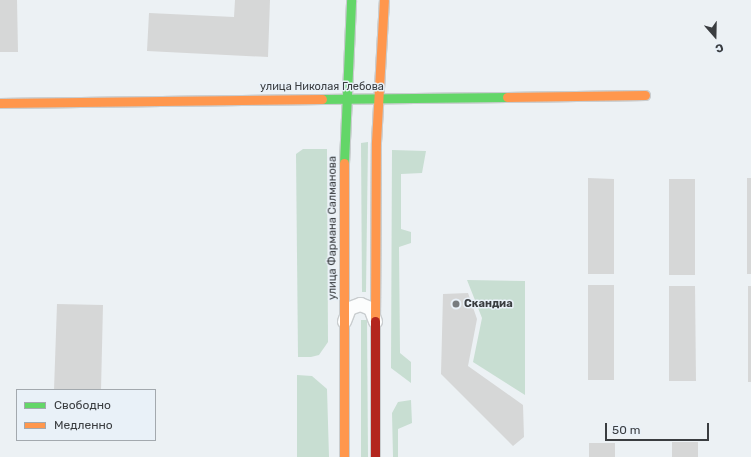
<!DOCTYPE html>
<html>
<head>
<meta charset="utf-8">
<style>
	body { margin:0 }
	#map { position:relative; width:751px; height:457px; overflow:hidden; background:#ecf1f4; font-family:Rubik,sans-serif }
	div>[style] { position:absolute }
	.green>* { inset:0; background:#c8ded2 }
	.building>* { inset:0; background:#d6d7d7 }
	.roads { filter:drop-shadow(1px 0 #c9cdcf) drop-shadow(-1px 0 #c9cdcf) drop-shadow(0 1px #c9cdcf) drop-shadow(0 -1px #c9cdcf) }
	.street>* { height:13px; margin:-6.5px; padding:0 6.5px; transform-origin:6.5px; border-radius:6.5px; background:#fcfdfd }
	.fast>* { height:9px; margin:-4.5px; padding:0 4.5px; transform-origin:4.5px; border-radius:4.5px; background:#63d668 }
	.slow>* { height:9px; margin:-4.5px; padding:0 4.5px; transform-origin:4.5px; border-radius:4.5px; background:#ff974d }
	.jam>* { height:9px; margin:-4.5px; padding:0 4.5px; transform-origin:4.5px; border-radius:4.5px; background:#b3261e }
	.dots>* { width:11px; height:11px; translate:-50% -50%; box-sizing:border-box; border:2px solid #e9f1f8; border-radius:50% }
	span { translate:-50% -50%; white-space:nowrap; text-align:center; line-height:1.15; -webkit-text-stroke:3px #e9f1f8; paint-order:stroke }
	.street-label { font-size:11px; color:#3a3d40 }
	.poi-label { font-size:11px; color:#3a3d40; font-weight:700 }
	.left { translate:0 -50%; text-align:left }
	.legend { position:absolute; left:16px; top:389px; width:140px; height:52px; box-sizing:border-box; background:#e9f1f8; border:1px solid #a3a9ae; margin:0; padding:5px 7px; list-style:none; font-size:12px; color:#3a3d40 }
	.legend li { display:flex; align-items:center; gap:8px; height:20px }
	.legend b { width:20px; border:1px solid #a3a9ae }
	.north { position:absolute; left:695px; top:16px; width:40px; height:40px; -webkit-text-stroke:3px #e9f1f8; paint-order:stroke; rotate:160deg; font-size:11px; font-weight:700; line-height:16px; text-align:center; color:#3a3d40 }
	.north::after { content:''; display:block; margin:auto; width:14px; height:18px; background:#3a3d40; clip-path:polygon(50% 0,100% 100%,50% 72%,0 100%) }
	.scale { position:absolute; left:605px; top:423px; width:104px; height:18px; box-sizing:border-box; border:2px solid #3a3d40; border-top:0; padding-left:5px; font-size:12px; line-height:14px; white-space:nowrap; color:#3a3d40; -webkit-text-stroke:3px #e9f1f8; paint-order:stroke }
</style>
</head>
<body>
<div id="map">
	<div class="green">
		<i style="clip-path:polygon(368px 142px,366px 292px,362px 292px,361px 143px)"></i>
		<i style="clip-path:polygon(303px 149px,327px 149px,328px 342px,319px 355px,311px 357px,298px 357px,296px 154px)"></i>
		<i style="clip-path:polygon(392px 150px,426px 151px,422px 173px,401px 174px,401px 229px,411px 232px,411px 243px,399px 247px,400px 353px,411px 362px,411px 383px,391px 368px)"></i>
		<i style="clip-path:polygon(467px 280px,525px 281px,525px 395px,473px 362px,482px 318px)"></i>
		<i style="clip-path:polygon(361px 320px,367px 320px,368px 457px,361px 457px)"></i>
		<i style="clip-path:polygon(297px 375px,312px 376px,327px 389px,329px 457px,297px 457px)"></i>
		<i style="clip-path:polygon(411px 400px,412px 423px,398px 429px,398px 457px,393px 457px,392px 413px,398px 402px)"></i>
	</div>
	<div class="building">
		<i style="clip-path:polygon(0 0,17px 0,18px 52px,0 52px)"></i>
		<i style="clip-path:polygon(235px 0,270px 0,268px 57px,147px 51px,149px 13px,234px 17px)"></i>
		<i style="clip-path:polygon(588px 178px,614px 179px,614px 274px,588px 274px)"></i>
		<i style="clip-path:polygon(747px 178px,751px 178px,751px 274px,747px 274px)"></i>
		<i style="clip-path:polygon(669px 179px,695px 179px,695px 275px,669px 275px)"></i>
		<i style="clip-path:polygon(588px 285px,614px 285px,614px 380px,588px 380px)"></i>
		<i style="clip-path:polygon(669px 286px,695px 286px,696px 381px,669px 381px)"></i>
		<i style="clip-path:polygon(748px 286px,751px 286px,751px 382px,748px 382px)"></i>
		<i style="clip-path:polygon(468px 293px,477px 319px,468px 366px,523px 405px,524px 437px,513px 446px,441px 374px,443px 294px)"></i>
		<i style="clip-path:polygon(57px 304px,103px 305px,101px 390px,54px 390px)"></i>
		<i style="clip-path:polygon(672px 442px,698px 442px,698px 457px,672px 457px)"></i>
		<i style="clip-path:polygon(589px 443px,615px 443px,615px 457px,589px 457px)"></i>
	</div>
	<div class="roads">
		<div class="street">
			<i style="left:344px;top:321px;width:14px;rotate:-69deg"></i>
			<i style="left:349px;top:308px;width:12px;rotate:-20deg"></i>
			<i style="left:360px;top:304px;width:11px;rotate:22deg"></i>
			<i style="left:370px;top:308px;width:14px;rotate:69deg"></i>
		</div>
		<div class="fast">
			<i style="left:322px;top:99px;width:185px;rotate:-0.6deg"></i>
			<i style="left:344px;top:163px;width:163px;rotate:-87.5deg"></i>
		</div>
		<div class="slow">
			<i style="left:507px;top:97px;width:138px;rotate:-0.8deg"></i>
			<i style="left:0;top:103px;width:322px;rotate:-0.7deg"></i>
			<i style="left:344px;top:163px;width:294px;rotate:90deg"></i>
			<i style="left:375px;top:321px;width:179px;rotate:-89.7deg"></i>
			<i style="left:376px;top:142px;width:142px;rotate:-86.8deg"></i>
		</div>
		<div class="jam">
			<i style="left:375px;top:457px;width:136px;rotate:-90deg"></i>
		</div>
	</div>
	<div class="dots">
		<i style="left:456px;top:304px;background:#787c7f"></i>
	</div>
	<div class="street-label">
		<span style="left:322px;top:87px">улица Николая Глебова</span>
		<span style="left:333px;top:228px;rotate:-90deg">улица Фармана Салманова</span>
	</div>
	<div class="poi-label">
		<span class="left" style="left:464px;top:304px">Скандиа</span>
	</div>
	<ul class="legend">
	<li><b style="height:5px;background:#63d668"></b>Свободно</li>
	<li><b style="height:5px;background:#ff974d"></b>Медленно</li>
	</ul>
	<div class="north">С</div>
	<div class="scale">50 m</div>
</div>
</body>
</html>
